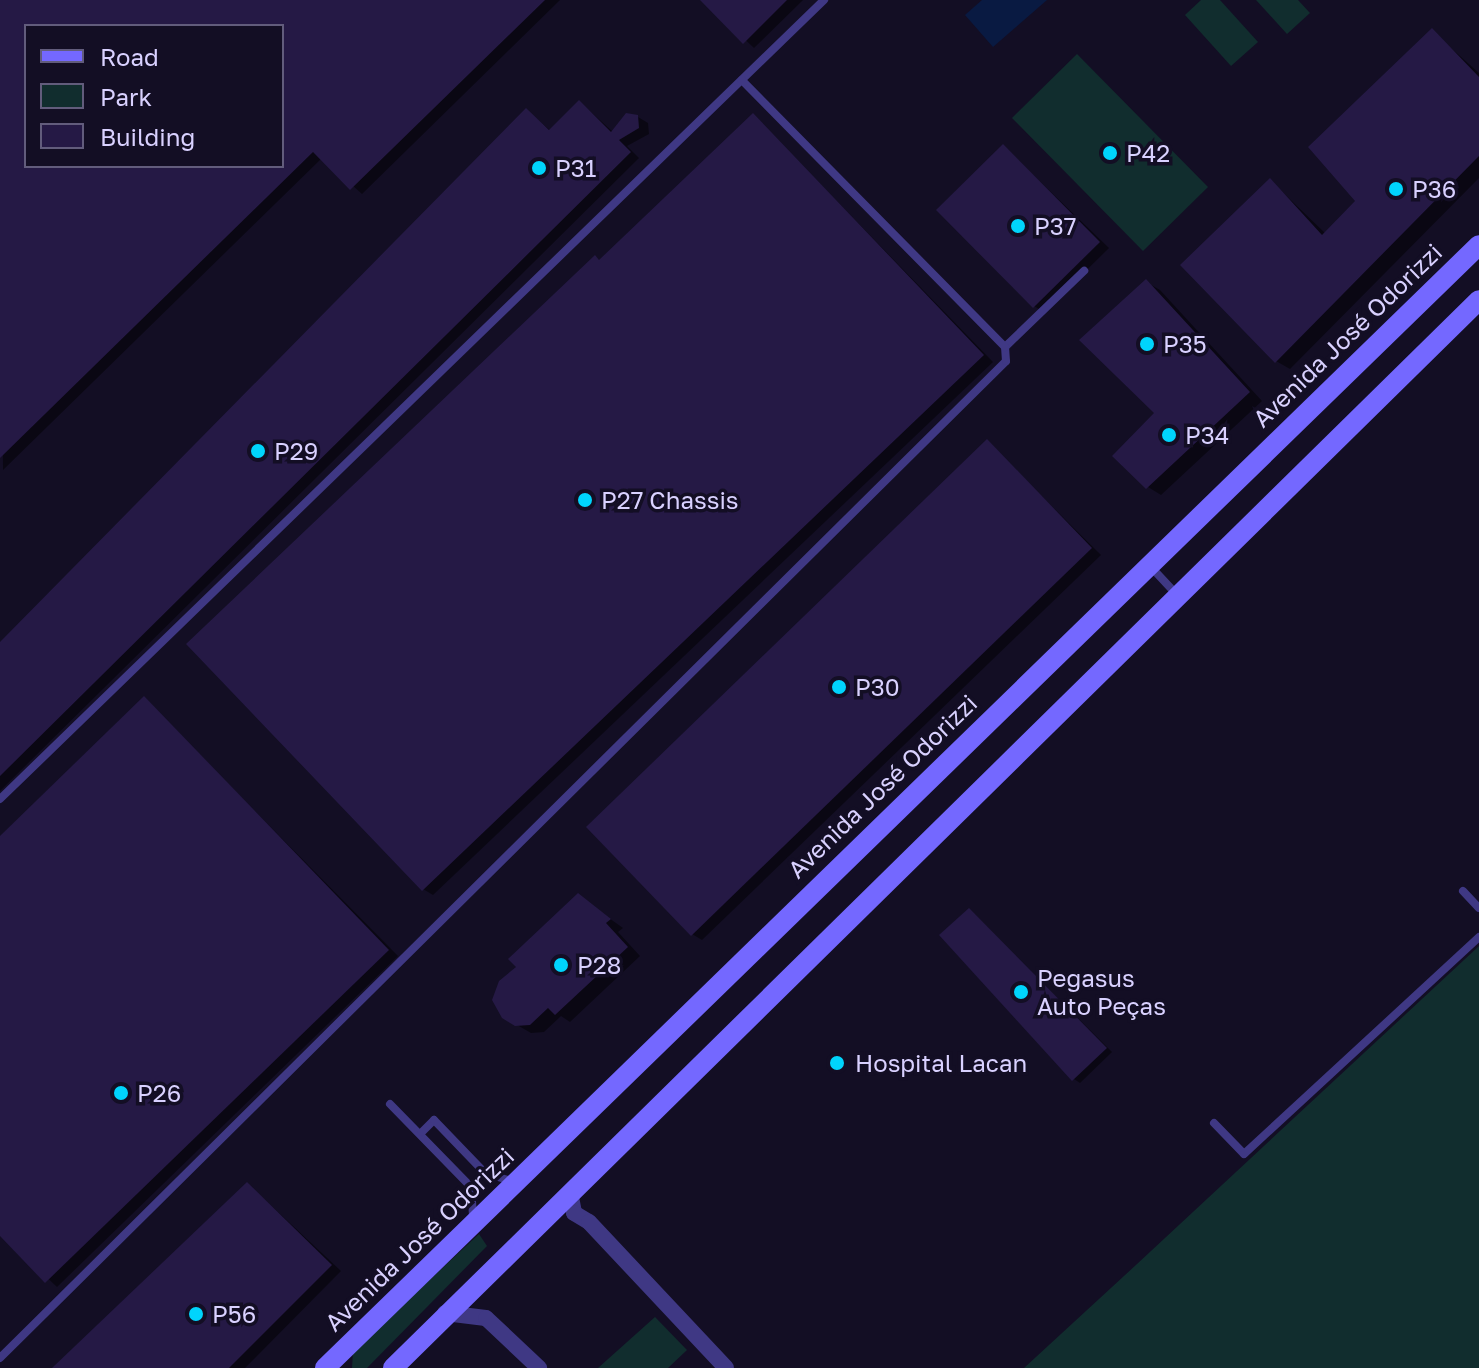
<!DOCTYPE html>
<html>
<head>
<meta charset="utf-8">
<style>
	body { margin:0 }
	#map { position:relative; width:1479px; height:1368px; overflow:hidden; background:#130e24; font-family:"Golos Text",sans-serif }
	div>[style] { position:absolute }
	.green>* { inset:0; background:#112d2e }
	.water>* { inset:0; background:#091a42 }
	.shadow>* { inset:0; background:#0007 }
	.building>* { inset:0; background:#251945 }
	.service>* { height:8px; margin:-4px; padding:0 4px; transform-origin:4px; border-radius:4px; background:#3f3884 }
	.minor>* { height:16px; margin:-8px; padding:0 8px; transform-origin:8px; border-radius:8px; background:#3f3884 }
	.secondary>* { height:20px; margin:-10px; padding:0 10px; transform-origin:10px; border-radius:10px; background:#7468ff }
	.dots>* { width:22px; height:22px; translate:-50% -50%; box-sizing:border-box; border:4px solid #130e24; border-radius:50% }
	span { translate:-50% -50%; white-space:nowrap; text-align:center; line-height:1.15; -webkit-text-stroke:7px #130e24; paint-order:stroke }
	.poi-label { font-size:24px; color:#d9d1ff }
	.left { translate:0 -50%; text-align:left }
	.street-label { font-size:24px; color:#d9d1ff }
	.legend { position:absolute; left:24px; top:24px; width:260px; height:144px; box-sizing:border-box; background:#130e24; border:2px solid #625c7c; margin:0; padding:10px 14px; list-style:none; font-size:24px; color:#d9d1ff }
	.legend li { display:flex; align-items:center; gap:16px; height:40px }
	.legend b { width:40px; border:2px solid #625c7c }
</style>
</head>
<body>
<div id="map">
	<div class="green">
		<i style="clip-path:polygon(1201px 0,1220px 0,1258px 42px,1231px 66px,1185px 15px)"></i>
		<i style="clip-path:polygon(1256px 0,1298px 0,1310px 13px,1287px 34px)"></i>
		<i style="clip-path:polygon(1077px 54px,1208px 187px,1143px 251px,1012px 118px)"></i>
		<i style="clip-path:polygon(1479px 946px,1479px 1368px,1024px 1368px,1137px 1264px)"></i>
		<i style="clip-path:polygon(479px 1234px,487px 1246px,367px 1368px,352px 1368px,353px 1351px)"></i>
		<i style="clip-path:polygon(655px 1317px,687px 1350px,668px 1368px,598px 1368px)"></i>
	</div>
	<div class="water">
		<i style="clip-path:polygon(982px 0,1047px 0,993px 47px,965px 15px)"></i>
	</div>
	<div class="shadow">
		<i style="clip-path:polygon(evenodd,0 0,560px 0,362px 194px,322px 158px,3px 470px,0 0,26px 26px,282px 26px,282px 166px,26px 166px,26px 26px)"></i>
		<i style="clip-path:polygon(703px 0,803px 0,754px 48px)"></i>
		<i style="clip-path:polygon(1432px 31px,1479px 73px,1479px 178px,1290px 369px,1276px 361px,1270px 180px,1326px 234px,1358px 201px)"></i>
		<i style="clip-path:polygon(580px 102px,613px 132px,638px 117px,648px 123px,649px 134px,627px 146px,639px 158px,0 791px,0 645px,526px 110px,551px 131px)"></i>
		<i style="clip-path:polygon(754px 116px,993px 362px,433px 895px,423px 889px,601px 261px)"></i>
		<i style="clip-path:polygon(1003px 146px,1109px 248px,1044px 312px,1034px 306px)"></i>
		<i style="clip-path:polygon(1146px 282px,1160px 290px,1262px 401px,1161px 495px,1148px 487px,1157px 413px)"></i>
		<i style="clip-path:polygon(987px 442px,1101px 555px,702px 940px,692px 934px)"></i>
		<i style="clip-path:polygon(144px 699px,398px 956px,57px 1287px,0 1233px,0 839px)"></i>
		<i style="clip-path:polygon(578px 896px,623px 928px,618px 932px,640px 956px,570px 1022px,561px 1016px,544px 1032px,531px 1033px,503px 1017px,519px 968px)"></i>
		<i style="clip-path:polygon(970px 911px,1112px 1052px,1080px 1083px,1074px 1079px)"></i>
		<i style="clip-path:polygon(248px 1184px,341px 1271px,245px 1368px,55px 1368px)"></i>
	</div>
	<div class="building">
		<i style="clip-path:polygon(evenodd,0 0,545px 0,350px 190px,313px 152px,0 458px,0 0,26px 26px,282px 26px,282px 166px,26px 166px,26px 26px)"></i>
		<i style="clip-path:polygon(700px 0,787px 0,743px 44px)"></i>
		<i style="clip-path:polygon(1432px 28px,1479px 77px,1479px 156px,1275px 363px,1180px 265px,1270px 178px,1322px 235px,1355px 201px,1308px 147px)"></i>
		<i style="clip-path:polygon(579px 100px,611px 132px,626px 113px,638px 115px,639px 128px,619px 140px,631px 152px,0 776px,0 642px,526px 108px,549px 130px)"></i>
		<i style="clip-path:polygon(753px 113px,984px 355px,422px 891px,186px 644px,595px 255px,599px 260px)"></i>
		<i style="clip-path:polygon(1003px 144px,1100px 242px,1033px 308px,936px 210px)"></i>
		<i style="clip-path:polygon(1146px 279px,1250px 392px,1146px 489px,1112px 456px,1154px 413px,1079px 340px)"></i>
		<i style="clip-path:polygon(987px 439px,1092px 548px,691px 936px,586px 827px)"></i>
		<i style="clip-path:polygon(144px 696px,389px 950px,45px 1283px,0 1236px,0 836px)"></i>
		<i style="clip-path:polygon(578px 893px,611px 919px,606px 923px,628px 947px,555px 1015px,548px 1008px,530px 1025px,515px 1026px,502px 1018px,492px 1000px,499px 981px,516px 967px,508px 959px)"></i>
		<i style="clip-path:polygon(969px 908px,1107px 1048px,1072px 1081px,939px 935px)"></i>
		<i style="clip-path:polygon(247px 1182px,332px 1265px,229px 1368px,52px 1368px)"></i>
	</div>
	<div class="service">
		<i style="left:1005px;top:347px;width:110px;rotate:-43.9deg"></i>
		<i style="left:1151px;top:567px;width:38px;rotate:47deg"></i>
		<i style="left:0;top:799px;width:1148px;rotate:-44.12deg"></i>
		<i style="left:1463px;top:891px;width:23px;rotate:47deg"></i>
		<i style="left:390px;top:1104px;width:116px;rotate:45.7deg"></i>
		<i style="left:471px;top:1187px;width:30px;rotate:86deg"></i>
		<i style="left:1214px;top:1123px;width:43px;rotate:45.9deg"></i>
		<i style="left:1244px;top:1154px;width:320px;rotate:-42.7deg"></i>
		<i style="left:422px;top:1132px;width:17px;rotate:-45deg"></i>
		<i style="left:434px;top:1120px;width:74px;rotate:46.1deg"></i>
		<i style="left:485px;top:1173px;width:28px;rotate:17deg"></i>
		<i style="left:0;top:1358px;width:1416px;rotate:-44.74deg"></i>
		<i style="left:1006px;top:361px;width:14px;rotate:-94deg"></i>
		<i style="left:1005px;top:347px;width:375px;rotate:-134.6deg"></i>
	</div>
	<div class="minor">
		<i style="left:570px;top:1192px;width:21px;rotate:79deg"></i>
		<i style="left:574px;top:1213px;width:17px;rotate:31deg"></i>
		<i style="left:589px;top:1222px;width:200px;rotate:46.8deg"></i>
		<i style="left:445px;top:1313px;width:41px;rotate:7deg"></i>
		<i style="left:486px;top:1318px;width:73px;rotate:43.3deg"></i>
	</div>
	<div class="secondary">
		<i style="left:325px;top:1368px;width:1610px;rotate:-44.22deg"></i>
		<i style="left:393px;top:1368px;width:1523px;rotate:-44.52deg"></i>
	</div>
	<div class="dots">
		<i style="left:1110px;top:153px;background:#00d4fc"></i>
		<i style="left:539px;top:168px;background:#00d4fc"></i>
		<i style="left:1396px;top:189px;background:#00d4fc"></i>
		<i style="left:1018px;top:226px;background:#00d4fc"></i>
		<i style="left:1147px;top:344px;background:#00d4fc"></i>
		<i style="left:1169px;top:435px;background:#00d4fc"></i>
		<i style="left:258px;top:451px;background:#00d4fc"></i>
		<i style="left:585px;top:500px;background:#00d4fc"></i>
		<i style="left:839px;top:687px;background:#00d4fc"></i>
		<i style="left:561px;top:965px;background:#00d4fc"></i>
		<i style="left:1021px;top:992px;background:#00d4fc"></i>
		<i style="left:837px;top:1063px;background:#00d4fc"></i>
		<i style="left:121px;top:1093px;background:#00d4fc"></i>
		<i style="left:196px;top:1314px;background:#00d4fc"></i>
	</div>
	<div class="poi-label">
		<span class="left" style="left:1126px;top:153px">P42</span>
		<span class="left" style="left:555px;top:168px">P31</span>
		<span class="left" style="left:1412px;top:189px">P36</span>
		<span class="left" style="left:1034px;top:226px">P37</span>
		<span class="left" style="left:1163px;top:344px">P35</span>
		<span class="left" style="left:1185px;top:435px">P34</span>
		<span class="left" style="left:274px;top:451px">P29</span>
		<span class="left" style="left:601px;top:500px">P27 Chassis</span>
		<span class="left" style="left:855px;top:687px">P30</span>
		<span class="left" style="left:577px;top:965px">P28</span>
		<span class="left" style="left:1037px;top:992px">Pegasus<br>Auto Peças</span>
		<span class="left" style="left:855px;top:1063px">Hospital Lacan</span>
		<span class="left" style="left:137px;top:1093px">P26</span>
		<span class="left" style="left:212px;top:1314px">P56</span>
	</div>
	<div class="street-label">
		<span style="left:1347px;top:335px;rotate:-44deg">Avenida José Odorizzi</span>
		<span style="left:882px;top:786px;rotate:-44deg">Avenida José Odorizzi</span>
		<span style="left:419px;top:1239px;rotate:-44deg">Avenida José Odorizzi</span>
	</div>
	<ul class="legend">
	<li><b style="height:10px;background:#7468ff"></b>Road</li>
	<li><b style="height:22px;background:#112d2e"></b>Park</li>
	<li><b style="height:22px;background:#251945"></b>Building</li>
	</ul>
</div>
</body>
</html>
